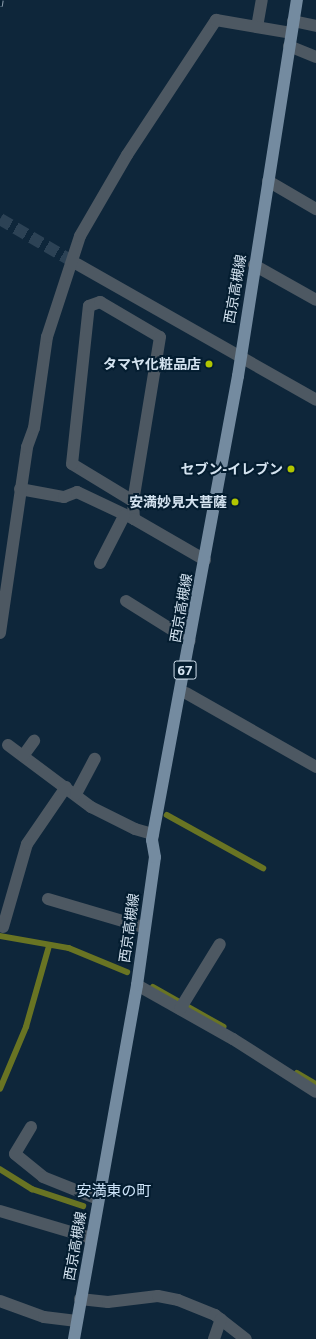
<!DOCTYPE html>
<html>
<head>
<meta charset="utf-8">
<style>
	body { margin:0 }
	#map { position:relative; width:316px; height:1339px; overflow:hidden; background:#0e263a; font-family:"Noto Sans","Noto Sans JP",sans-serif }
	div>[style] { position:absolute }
	.stream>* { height:5.5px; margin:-2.75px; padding:0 2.75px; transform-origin:2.75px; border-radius:2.75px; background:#697423 }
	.minor-tunnel>* { height:12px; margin-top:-6px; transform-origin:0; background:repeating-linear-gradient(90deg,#2c4255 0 12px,transparent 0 18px) }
	.minor>* { height:12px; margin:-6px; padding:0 6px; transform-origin:6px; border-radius:6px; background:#4d5862 }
	.major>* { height:12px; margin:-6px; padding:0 6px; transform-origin:6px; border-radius:6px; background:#748ba0 }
	.rail>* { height:4.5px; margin-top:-2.25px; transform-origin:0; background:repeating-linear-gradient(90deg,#041d30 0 9px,#8c9eae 0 18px); box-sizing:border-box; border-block:1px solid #8c9eae }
	.dots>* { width:11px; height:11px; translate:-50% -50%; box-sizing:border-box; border:2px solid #041d30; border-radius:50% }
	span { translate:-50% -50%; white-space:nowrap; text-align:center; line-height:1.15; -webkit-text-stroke:4px #041d30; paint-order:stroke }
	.shield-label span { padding:1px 3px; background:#041d30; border:1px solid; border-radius:3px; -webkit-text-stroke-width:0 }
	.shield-label { font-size:13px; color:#d4e3f0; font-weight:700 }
	.street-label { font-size:14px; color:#d4e3f0 }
	.poi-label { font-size:14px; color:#d4e3f0; font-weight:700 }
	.right { translate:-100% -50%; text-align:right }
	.neighbourhood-label { font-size:15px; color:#cee5fa }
</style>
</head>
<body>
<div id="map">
	<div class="stream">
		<i style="left:167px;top:815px;width:110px;rotate:28.9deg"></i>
		<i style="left:0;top:936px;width:70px;rotate:9.9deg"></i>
		<i style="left:69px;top:948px;width:63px;rotate:22.5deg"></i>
		<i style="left:153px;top:987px;width:81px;rotate:29.4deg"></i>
		<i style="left:297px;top:1073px;width:22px;rotate:30deg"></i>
		<i style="left:0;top:1089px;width:67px;rotate:-67.2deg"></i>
		<i style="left:26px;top:1027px;width:84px;rotate:-74.1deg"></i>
		<i style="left:0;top:1169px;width:38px;rotate:32deg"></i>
		<i style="left:32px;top:1189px;width:54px;rotate:18.4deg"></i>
	</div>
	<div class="minor-tunnel">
		<i style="left:0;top:219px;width:89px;rotate:30.3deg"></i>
	</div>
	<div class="minor">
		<i style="left:293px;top:21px;width:24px;rotate:12deg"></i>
		<i style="left:257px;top:27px;width:27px;rotate:-80deg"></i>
		<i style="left:289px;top:46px;width:29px;rotate:22deg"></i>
		<i style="left:268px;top:181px;width:56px;rotate:30.3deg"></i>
		<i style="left:77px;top:264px;width:275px;rotate:29.6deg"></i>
		<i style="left:254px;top:265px;width:71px;rotate:29.4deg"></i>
		<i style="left:20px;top:489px;width:45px;rotate:10.3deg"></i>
		<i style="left:64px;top:497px;width:14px;rotate:-21deg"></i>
		<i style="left:77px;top:492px;width:63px;rotate:25.3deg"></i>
		<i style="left:133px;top:501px;width:71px;rotate:-148.8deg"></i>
		<i style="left:72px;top:464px;width:159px;rotate:-83.9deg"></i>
		<i style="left:89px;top:306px;width:12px;rotate:-20deg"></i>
		<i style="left:100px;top:302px;width:69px;rotate:30.3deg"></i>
		<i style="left:160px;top:337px;width:166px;rotate:99.3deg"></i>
		<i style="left:133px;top:501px;width:18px;rotate:87deg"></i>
		<i style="left:134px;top:519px;width:82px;rotate:30deg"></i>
		<i style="left:100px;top:563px;width:53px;rotate:-62.9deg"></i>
		<i style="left:126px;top:601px;width:75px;rotate:32deg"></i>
		<i style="left:0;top:633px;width:188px;rotate:-81.7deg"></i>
		<i style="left:27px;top:447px;width:20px;rotate:-70deg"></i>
		<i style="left:34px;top:428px;width:92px;rotate:-81.9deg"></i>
		<i style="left:47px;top:337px;width:106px;rotate:-71.9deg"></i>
		<i style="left:80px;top:236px;width:94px;rotate:-59.9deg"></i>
		<i style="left:127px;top:155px;width:162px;rotate:-56.6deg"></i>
		<i style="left:216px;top:20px;width:76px;rotate:9.8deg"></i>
		<i style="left:186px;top:693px;width:150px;rotate:29.6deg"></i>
		<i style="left:8px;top:745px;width:104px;rotate:36.8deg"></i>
		<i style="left:91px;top:807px;width:49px;rotate:26.6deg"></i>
		<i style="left:135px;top:829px;width:19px;rotate:16deg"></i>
		<i style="left:23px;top:756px;width:19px;rotate:-54deg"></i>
		<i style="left:76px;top:794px;width:40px;rotate:-62deg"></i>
		<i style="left:48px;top:899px;width:99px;rotate:16.4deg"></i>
		<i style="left:3px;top:927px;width:86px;rotate:-73.9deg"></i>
		<i style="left:27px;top:844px;width:69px;rotate:-55.6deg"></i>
		<i style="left:137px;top:985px;width:110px;rotate:29.4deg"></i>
		<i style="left:233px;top:1039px;width:98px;rotate:32.6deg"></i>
		<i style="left:180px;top:1009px;width:76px;rotate:-58.4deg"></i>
		<i style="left:31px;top:1127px;width:31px;rotate:121deg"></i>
		<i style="left:15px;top:1154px;width:36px;rotate:39deg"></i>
		<i style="left:43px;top:1177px;width:59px;rotate:21.8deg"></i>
		<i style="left:0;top:1211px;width:95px;rotate:16.5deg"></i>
		<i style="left:80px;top:1299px;width:28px;rotate:6deg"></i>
		<i style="left:108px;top:1302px;width:50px;rotate:-6.8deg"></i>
		<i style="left:158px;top:1296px;width:20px;rotate:11deg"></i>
		<i style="left:178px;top:1300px;width:40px;rotate:22deg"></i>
		<i style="left:215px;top:1315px;width:39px;rotate:38deg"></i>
		<i style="left:0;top:1301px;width:47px;rotate:20deg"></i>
		<i style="left:44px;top:1317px;width:33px;rotate:7deg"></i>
		<i style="left:214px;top:1339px;width:21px;rotate:-71deg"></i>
	</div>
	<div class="major">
		<i style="left:74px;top:1339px;width:360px;rotate:-79.9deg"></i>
		<i style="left:137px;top:985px;width:129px;rotate:-82deg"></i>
		<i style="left:155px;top:857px;width:17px;rotate:-100deg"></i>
		<i style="left:152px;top:840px;width:472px;rotate:-79.5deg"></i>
		<i style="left:238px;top:376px;width:381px;rotate:-81.1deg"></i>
	</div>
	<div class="rail">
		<i style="left:0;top:6px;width:6px;rotate:-81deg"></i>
	</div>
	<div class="dots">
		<i style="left:209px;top:364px;background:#b1c500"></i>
		<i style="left:291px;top:469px;background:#b1c500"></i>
		<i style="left:235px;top:502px;background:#b1c500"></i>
	</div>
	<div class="shield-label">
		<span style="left:185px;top:670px">67</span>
	</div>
	<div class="street-label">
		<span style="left:235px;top:289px;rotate:-80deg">西京高槻線</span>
		<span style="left:181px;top:608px;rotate:-80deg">西京高槻線</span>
		<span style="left:129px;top:928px;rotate:-82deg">西京高槻線</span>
		<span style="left:75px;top:1246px;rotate:-80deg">西京高槻線</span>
	</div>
	<div class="poi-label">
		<span class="right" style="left:201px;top:364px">タマヤ化粧品店</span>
		<span class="right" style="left:283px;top:469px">セブン-イレブン</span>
		<span class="right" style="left:227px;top:502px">安満妙見大菩薩</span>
	</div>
	<div class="neighbourhood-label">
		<span style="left:114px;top:1191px">安満東の町</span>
	</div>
</div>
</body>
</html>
